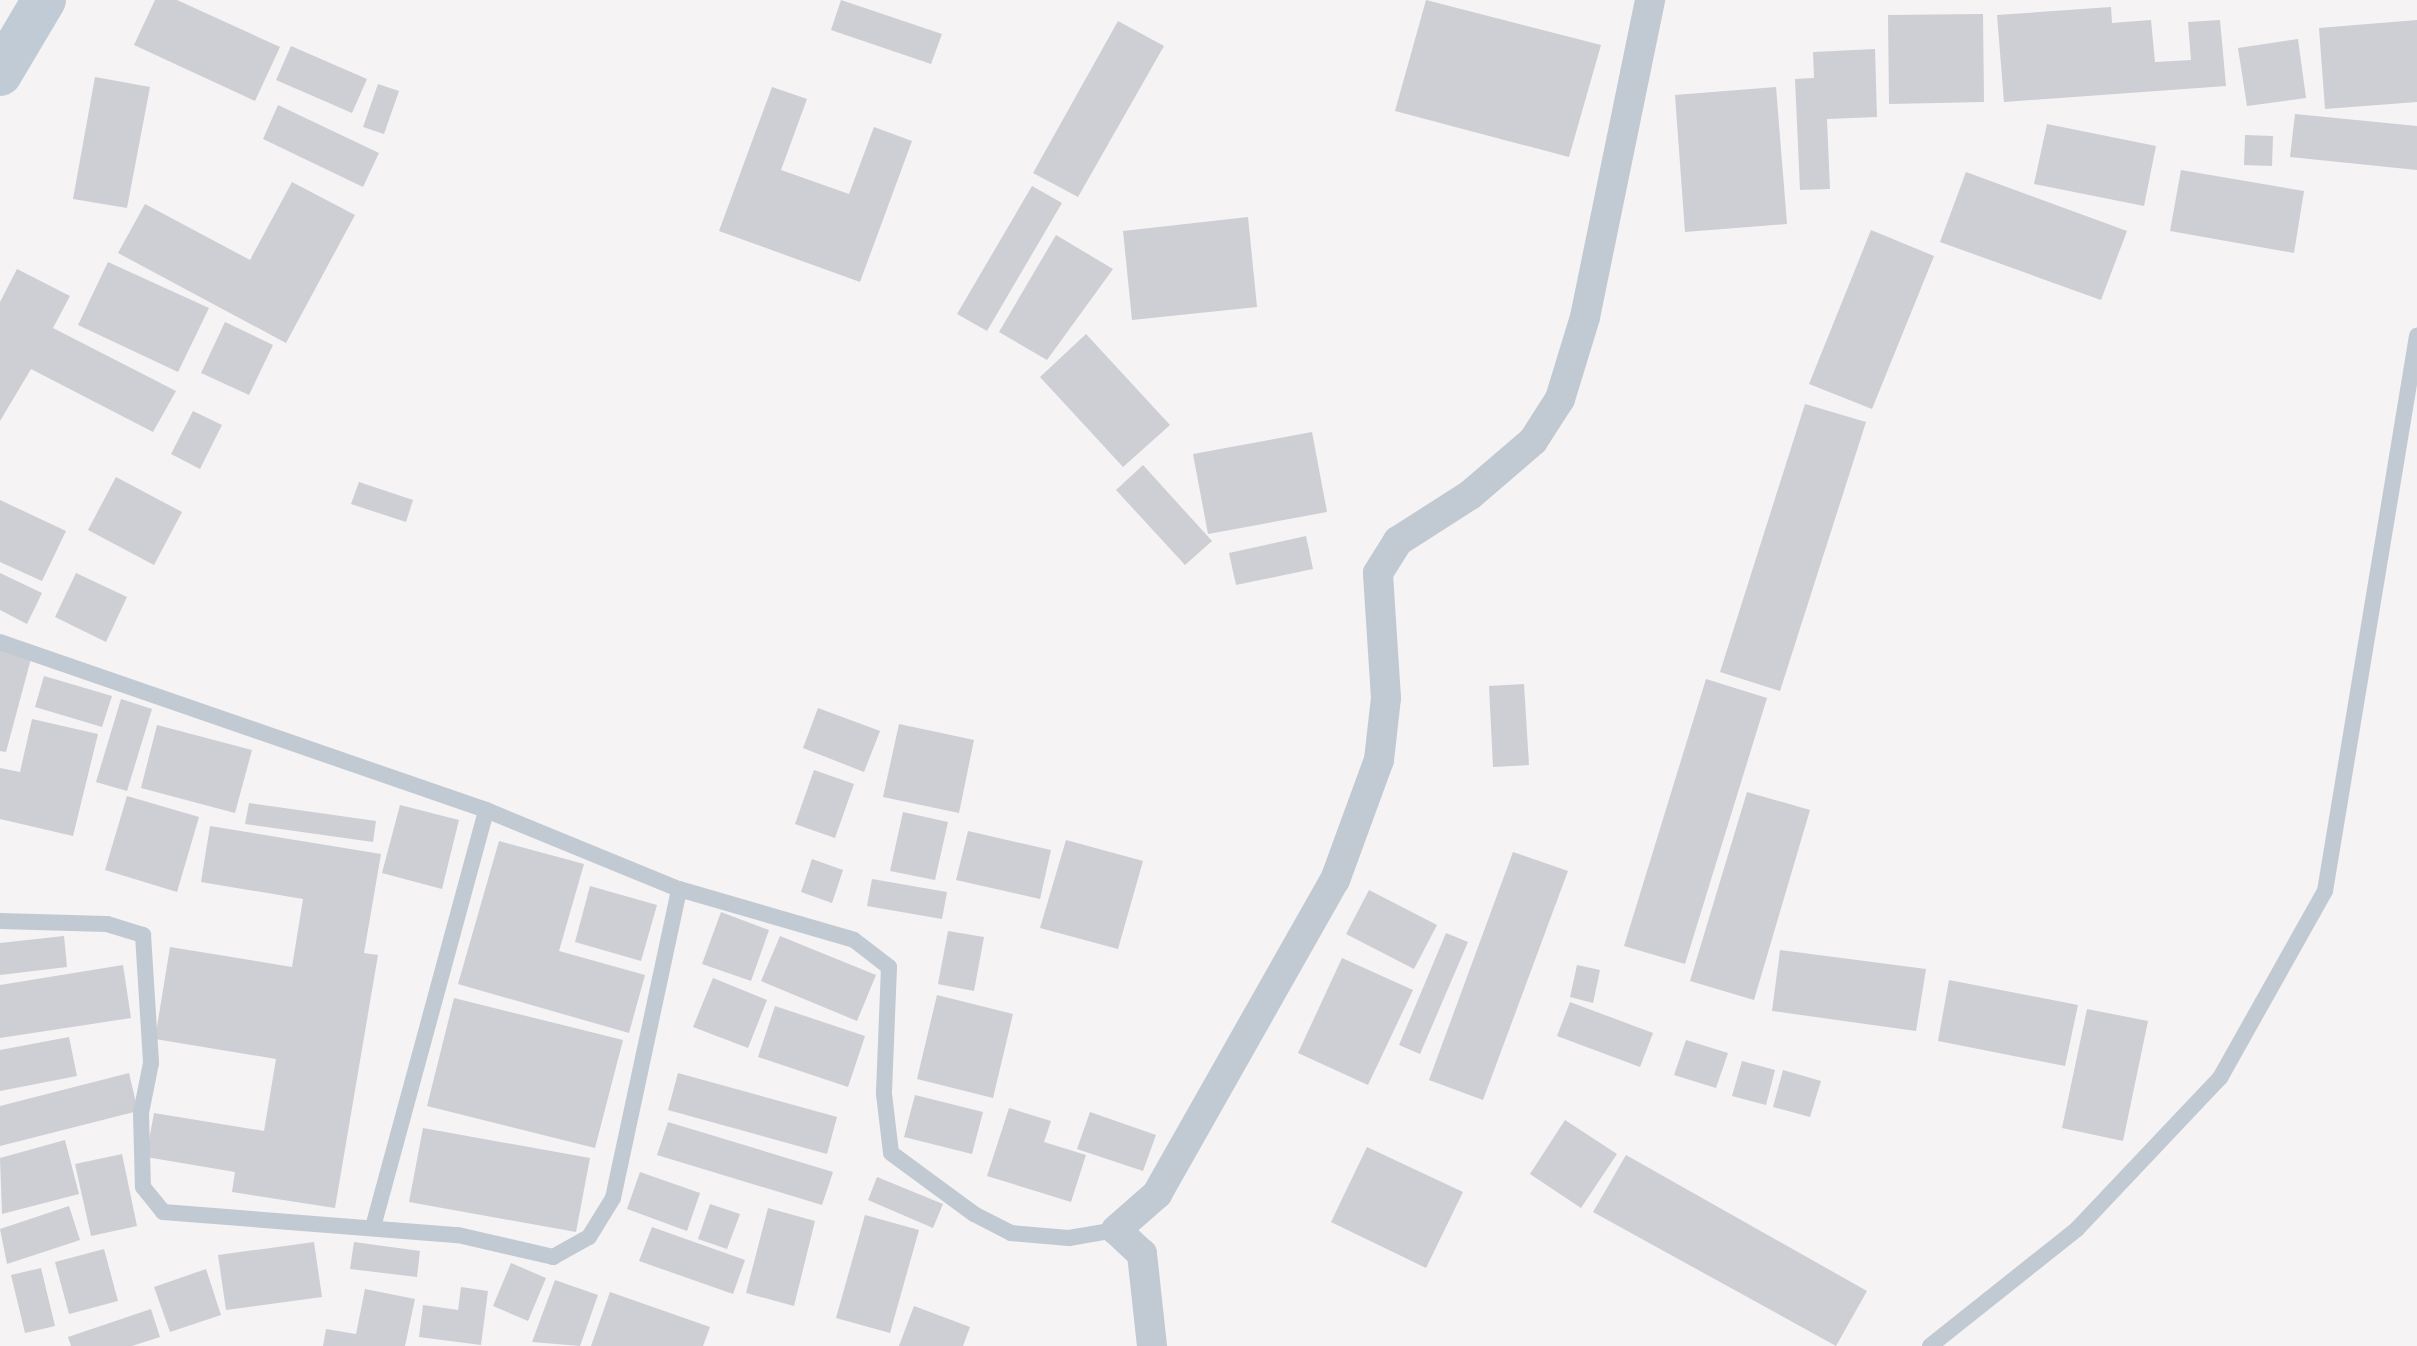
<!DOCTYPE html>
<html>
<head>
<meta charset="utf-8">
<style>
	body { margin:0 }
	#map { position:relative; width:2417px; height:1346px; overflow:hidden; background:#f5f3f3; font-family:Lato,sans-serif }
	div>[style] { position:absolute }
	.building>* { inset:0; background:#cdcfd5 }
	.lane>* { height:16px; margin:-8px; padding:0 8px; transform-origin:8px; border-radius:8px; background:#c1cad2 }
	.street>* { height:30px; margin:-15px; padding:0 15px; transform-origin:15px; border-radius:15px; background:#c1cad2 }
	.secondary>* { height:44px; margin:-22px; padding:0 22px; transform-origin:22px; border-radius:22px; background:#c1cbd6 }
	span { translate:-50% -50%; white-space:nowrap; text-align:center; line-height:1.15; -webkit-text-stroke:8px #fff; paint-order:stroke }
</style>
</head>
<body>
<div id="map">
	<div class="building">
		<i style="clip-path:polygon(155px 0,177px 0,280px 47px,255px 101px,134px 45px)"></i>
		<i style="clip-path:polygon(841px 0,942px 34px,931px 64px,831px 30px)"></i>
		<i style="clip-path:polygon(1426px 0,1601px 45px,1569px 157px,1395px 111px)"></i>
		<i style="clip-path:polygon(2111px 7px,2112px 23px,2151px 20px,2155px 62px,2191px 60px,2188px 22px,2220px 20px,2226px 86px,2004px 102px,1997px 15px)"></i>
		<i style="clip-path:polygon(1983px 14px,1984px 102px,1889px 104px,1888px 15px)"></i>
		<i style="clip-path:polygon(2417px 20px,2417px 102px,2325px 109px,2319px 28px)"></i>
		<i style="clip-path:polygon(1118px 21px,1164px 46px,1078px 197px,1033px 173px)"></i>
		<i style="clip-path:polygon(2298px 39px,2306px 98px,2247px 106px,2238px 48px)"></i>
		<i style="clip-path:polygon(291px 46px,367px 79px,352px 113px,276px 80px)"></i>
		<i style="clip-path:polygon(1875px 49px,1877px 117px,1827px 119px,1830px 189px,1800px 190px,1795px 79px,1814px 78px,1813px 52px)"></i>
		<i style="clip-path:polygon(95px 77px,150px 87px,127px 208px,73px 199px)"></i>
		<i style="clip-path:polygon(378px 84px,399px 91px,384px 134px,363px 127px)"></i>
		<i style="clip-path:polygon(772px 87px,807px 99px,781px 170px,849px 194px,874px 127px,912px 141px,860px 282px,719px 231px)"></i>
		<i style="clip-path:polygon(1776px 87px,1787px 224px,1685px 232px,1675px 95px)"></i>
		<i style="clip-path:polygon(278px 105px,379px 153px,363px 187px,263px 139px)"></i>
		<i style="clip-path:polygon(2295px 114px,2417px 126px,2417px 170px,2290px 157px)"></i>
		<i style="clip-path:polygon(2047px 124px,2156px 146px,2144px 206px,2034px 184px)"></i>
		<i style="clip-path:polygon(2245px 135px,2273px 136px,2272px 166px,2244px 165px)"></i>
		<i style="clip-path:polygon(2181px 170px,2304px 191px,2294px 253px,2170px 231px)"></i>
		<i style="clip-path:polygon(1966px 172px,2127px 231px,2101px 300px,1940px 242px)"></i>
		<i style="clip-path:polygon(292px 182px,355px 215px,286px 343px,118px 253px,145px 204px,250px 260px)"></i>
		<i style="clip-path:polygon(1032px 186px,1062px 203px,987px 331px,957px 314px)"></i>
		<i style="clip-path:polygon(1248px 217px,1257px 307px,1132px 320px,1123px 231px)"></i>
		<i style="clip-path:polygon(1871px 230px,1934px 256px,1872px 409px,1809px 384px)"></i>
		<i style="clip-path:polygon(1056px 235px,1113px 269px,1047px 360px,999px 332px)"></i>
		<i style="clip-path:polygon(108px 262px,209px 308px,178px 372px,78px 325px)"></i>
		<i style="clip-path:polygon(17px 269px,70px 296px,53px 328px,176px 391px,153px 432px,31px 369px,0 421px,0 302px)"></i>
		<i style="clip-path:polygon(225px 322px,273px 345px,249px 395px,201px 373px)"></i>
		<i style="clip-path:polygon(1086px 334px,1170px 425px,1123px 467px,1040px 377px)"></i>
		<i style="clip-path:polygon(1805px 404px,1866px 422px,1780px 691px,1720px 672px)"></i>
		<i style="clip-path:polygon(193px 411px,222px 425px,200px 469px,171px 454px)"></i>
		<i style="clip-path:polygon(1312px 432px,1327px 512px,1208px 534px,1193px 454px)"></i>
		<i style="clip-path:polygon(1143px 465px,1212px 541px,1185px 565px,1116px 490px)"></i>
		<i style="clip-path:polygon(116px 477px,182px 512px,154px 565px,88px 530px)"></i>
		<i style="clip-path:polygon(359px 482px,413px 500px,406px 522px,351px 504px)"></i>
		<i style="clip-path:polygon(0 500px,66px 531px,42px 581px,0 562px)"></i>
		<i style="clip-path:polygon(1306px 536px,1313px 569px,1236px 585px,1229px 553px)"></i>
		<i style="clip-path:polygon(0 573px,42px 593px,27px 624px,0 610px)"></i>
		<i style="clip-path:polygon(76px 573px,127px 597px,106px 642px,55px 617px)"></i>
		<i style="clip-path:polygon(0 647px,32px 655px,6px 752px,0 751px)"></i>
		<i style="clip-path:polygon(44px 676px,112px 696px,102px 727px,35px 707px)"></i>
		<i style="clip-path:polygon(1706px 679px,1767px 698px,1685px 964px,1624px 946px)"></i>
		<i style="clip-path:polygon(1524px 684px,1529px 765px,1493px 767px,1489px 686px)"></i>
		<i style="clip-path:polygon(121px 699px,152px 709px,127px 791px,96px 782px)"></i>
		<i style="clip-path:polygon(818px 708px,880px 731px,864px 772px,803px 748px)"></i>
		<i style="clip-path:polygon(32px 719px,98px 734px,73px 836px,0 819px,0 768px,20px 772px)"></i>
		<i style="clip-path:polygon(899px 724px,974px 740px,959px 813px,883px 797px)"></i>
		<i style="clip-path:polygon(157px 725px,252px 750px,235px 813px,141px 788px)"></i>
		<i style="clip-path:polygon(814px 770px,854px 784px,835px 838px,795px 824px)"></i>
		<i style="clip-path:polygon(1747px 792px,1810px 810px,1754px 1000px,1690px 981px)"></i>
		<i style="clip-path:polygon(127px 796px,199px 817px,177px 892px,105px 870px)"></i>
		<i style="clip-path:polygon(249px 803px,376px 821px,373px 842px,245px 824px)"></i>
		<i style="clip-path:polygon(400px 805px,459px 820px,442px 889px,382px 873px)"></i>
		<i style="clip-path:polygon(903px 812px,948px 822px,935px 880px,890px 871px)"></i>
		<i style="clip-path:polygon(210px 826px,381px 854px,364px 953px,378px 955px,335px 1208px,232px 1192px,235px 1172px,146px 1157px,154px 1113px,264px 1131px,276px 1059px,155px 1039px,170px 947px,292px 967px,303px 899px,201px 882px)"></i>
		<i style="clip-path:polygon(968px 831px,1051px 850px,1040px 899px,956px 880px)"></i>
		<i style="clip-path:polygon(1066px 840px,1143px 861px,1118px 949px,1040px 928px)"></i>
		<i style="clip-path:polygon(499px 841px,584px 864px,559px 951px,645px 975px,629px 1033px,458px 984px)"></i>
		<i style="clip-path:polygon(1513px 852px,1568px 871px,1483px 1100px,1429px 1080px)"></i>
		<i style="clip-path:polygon(812px 859px,843px 870px,832px 903px,801px 892px)"></i>
		<i style="clip-path:polygon(872px 879px,947px 892px,942px 919px,867px 906px)"></i>
		<i style="clip-path:polygon(590px 886px,657px 905px,641px 961px,575px 942px)"></i>
		<i style="clip-path:polygon(1369px 890px,1437px 925px,1414px 969px,1346px 934px)"></i>
		<i style="clip-path:polygon(721px 912px,769px 930px,751px 981px,702px 964px)"></i>
		<i style="clip-path:polygon(948px 931px,984px 937px,974px 991px,938px 984px)"></i>
		<i style="clip-path:polygon(1446px 933px,1468px 942px,1420px 1054px,1399px 1045px)"></i>
		<i style="clip-path:polygon(64px 936px,67px 967px,0 975px,0 943px)"></i>
		<i style="clip-path:polygon(780px 936px,876px 975px,857px 1021px,761px 981px)"></i>
		<i style="clip-path:polygon(1780px 950px,1926px 969px,1916px 1031px,1772px 1011px)"></i>
		<i style="clip-path:polygon(1342px 958px,1413px 990px,1368px 1085px,1298px 1053px)"></i>
		<i style="clip-path:polygon(123px 965px,131px 1018px,0 1038px,0 985px)"></i>
		<i style="clip-path:polygon(1577px 965px,1600px 970px,1593px 1003px,1570px 997px)"></i>
		<i style="clip-path:polygon(713px 978px,767px 1000px,748px 1048px,693px 1027px)"></i>
		<i style="clip-path:polygon(1949px 980px,2078px 1005px,2065px 1066px,1938px 1041px)"></i>
		<i style="clip-path:polygon(937px 995px,1013px 1014px,993px 1098px,917px 1079px)"></i>
		<i style="clip-path:polygon(454px 998px,623px 1040px,595px 1148px,427px 1106px)"></i>
		<i style="clip-path:polygon(1570px 1002px,1653px 1033px,1640px 1067px,1557px 1036px)"></i>
		<i style="clip-path:polygon(775px 1006px,865px 1036px,848px 1087px,758px 1057px)"></i>
		<i style="clip-path:polygon(2087px 1009px,2148px 1021px,2123px 1141px,2062px 1128px)"></i>
		<i style="clip-path:polygon(69px 1037px,77px 1076px,0 1091px,0 1050px)"></i>
		<i style="clip-path:polygon(1686px 1040px,1728px 1053px,1716px 1088px,1674px 1075px)"></i>
		<i style="clip-path:polygon(1742px 1061px,1775px 1070px,1766px 1105px,1732px 1096px)"></i>
		<i style="clip-path:polygon(1783px 1070px,1821px 1081px,1810px 1117px,1773px 1107px)"></i>
		<i style="clip-path:polygon(129px 1073px,138px 1111px,0 1146px,0 1106px)"></i>
		<i style="clip-path:polygon(678px 1073px,837px 1117px,827px 1154px,668px 1110px)"></i>
		<i style="clip-path:polygon(915px 1095px,983px 1112px,972px 1154px,904px 1137px)"></i>
		<i style="clip-path:polygon(1009px 1108px,1051px 1121px,1044px 1142px,1086px 1155px,1071px 1202px,987px 1176px)"></i>
		<i style="clip-path:polygon(1090px 1112px,1156px 1135px,1143px 1171px,1077px 1149px)"></i>
		<i style="clip-path:polygon(1565px 1120px,1617px 1154px,1581px 1208px,1530px 1174px)"></i>
		<i style="clip-path:polygon(668px 1122px,833px 1172px,822px 1205px,657px 1155px)"></i>
		<i style="clip-path:polygon(423px 1128px,590px 1158px,576px 1232px,409px 1202px)"></i>
		<i style="clip-path:polygon(65px 1140px,79px 1194px,2px 1214px,0 1158px)"></i>
		<i style="clip-path:polygon(1367px 1147px,1463px 1192px,1426px 1268px,1331px 1222px)"></i>
		<i style="clip-path:polygon(122px 1154px,137px 1226px,91px 1236px,75px 1164px)"></i>
		<i style="clip-path:polygon(1626px 1155px,1867px 1291px,1836px 1346px,1593px 1212px)"></i>
		<i style="clip-path:polygon(640px 1172px,700px 1193px,687px 1231px,627px 1209px)"></i>
		<i style="clip-path:polygon(877px 1177px,943px 1204px,933px 1228px,868px 1200px)"></i>
		<i style="clip-path:polygon(710px 1204px,740px 1214px,727px 1249px,698px 1239px)"></i>
		<i style="clip-path:polygon(69px 1206px,80px 1240px,7px 1264px,0 1229px)"></i>
		<i style="clip-path:polygon(768px 1208px,815px 1221px,794px 1306px,746px 1293px)"></i>
		<i style="clip-path:polygon(865px 1215px,919px 1230px,890px 1333px,836px 1318px)"></i>
		<i style="clip-path:polygon(652px 1227px,745px 1260px,733px 1294px,639px 1261px)"></i>
		<i style="clip-path:polygon(314px 1242px,322px 1297px,226px 1310px,218px 1255px)"></i>
		<i style="clip-path:polygon(354px 1242px,420px 1251px,417px 1277px,350px 1269px)"></i>
		<i style="clip-path:polygon(104px 1249px,118px 1301px,69px 1314px,55px 1262px)"></i>
		<i style="clip-path:polygon(511px 1263px,546px 1278px,528px 1321px,493px 1306px)"></i>
		<i style="clip-path:polygon(41px 1268px,55px 1326px,25px 1333px,11px 1275px)"></i>
		<i style="clip-path:polygon(206px 1269px,221px 1315px,170px 1332px,154px 1287px)"></i>
		<i style="clip-path:polygon(555px 1280px,598px 1295px,580px 1346px,532px 1342px)"></i>
		<i style="clip-path:polygon(461px 1287px,488px 1291px,481px 1345px,419px 1337px,423px 1305px,458px 1310px)"></i>
		<i style="clip-path:polygon(365px 1289px,415px 1299px,405px 1346px,323px 1346px,326px 1329px,356px 1334px)"></i>
		<i style="clip-path:polygon(610px 1292px,710px 1327px,703px 1346px,591px 1346px)"></i>
		<i style="clip-path:polygon(914px 1306px,970px 1327px,963px 1346px,899px 1346px)"></i>
		<i style="clip-path:polygon(151px 1309px,160px 1337px,132px 1346px,71px 1346px,68px 1337px)"></i>
	</div>
	<div class="lane">
		<i style="left:0;top:642px;width:514px;rotate:19.07deg"></i>
		<i style="left:486px;top:810px;width:209px;rotate:22.3deg"></i>
		<i style="left:679px;top:889px;width:182px;rotate:16.2deg"></i>
		<i style="left:854px;top:940px;width:44px;rotate:37.6deg"></i>
		<i style="left:889px;top:967px;width:127px;rotate:92.3deg"></i>
		<i style="left:884px;top:1094px;width:59px;rotate:83.2deg"></i>
		<i style="left:891px;top:1153px;width:103px;rotate:36.3deg"></i>
		<i style="left:974px;top:1214px;width:42px;rotate:27.2deg"></i>
		<i style="left:1011px;top:1233px;width:58px;rotate:4.9deg"></i>
		<i style="left:1069px;top:1238px;width:48px;rotate:-9.7deg"></i>
		<i style="left:0;top:921px;width:107px;rotate:1.6deg"></i>
		<i style="left:107px;top:924px;width:38px;rotate:17deg"></i>
		<i style="left:143px;top:935px;width:128px;rotate:86.4deg"></i>
		<i style="left:151px;top:1063px;width:51px;rotate:101.3deg"></i>
		<i style="left:141px;top:1113px;width:74px;rotate:88.5deg"></i>
		<i style="left:143px;top:1187px;width:32px;rotate:51deg"></i>
		<i style="left:163px;top:1212px;width:296px;rotate:4.5deg"></i>
		<i style="left:458px;top:1235px;width:98px;rotate:13deg"></i>
		<i style="left:553px;top:1257px;width:41px;rotate:-29.1deg"></i>
		<i style="left:589px;top:1237px;width:46px;rotate:-58.4deg"></i>
		<i style="left:613px;top:1198px;width:316px;rotate:-77.9deg"></i>
		<i style="left:373px;top:1227px;width:432px;rotate:-74.8deg"></i>
		<i style="left:1930px;top:1346px;width:188px;rotate:-38.5deg"></i>
		<i style="left:2077px;top:1229px;width:208px;rotate:-46.6deg"></i>
		<i style="left:2220px;top:1078px;width:214px;rotate:-60.7deg"></i>
		<i style="left:2325px;top:891px;width:563px;rotate:-80.59deg"></i>
	</div>
	<div class="street">
		<i style="left:1152px;top:1346px;width:93px;rotate:-96.2deg"></i>
		<i style="left:1142px;top:1254px;width:35px;rotate:-137deg"></i>
		<i style="left:1116px;top:1230px;width:55px;rotate:-41.3deg"></i>
		<i style="left:1157px;top:1194px;width:361px;rotate:-60.5deg"></i>
		<i style="left:1335px;top:880px;width:128px;rotate:-69.9deg"></i>
		<i style="left:1379px;top:760px;width:62px;rotate:-83.6deg"></i>
		<i style="left:1386px;top:698px;width:125px;rotate:-93.7deg"></i>
		<i style="left:1378px;top:573px;width:38px;rotate:-58deg"></i>
		<i style="left:1398px;top:541px;width:85px;rotate:-32.6deg"></i>
		<i style="left:1470px;top:495px;width:83px;rotate:-40.6deg"></i>
		<i style="left:1533px;top:441px;width:50px;rotate:-57.3deg"></i>
		<i style="left:1560px;top:399px;width:86px;rotate:-73deg"></i>
		<i style="left:1585px;top:317px;width:324px;rotate:-78.4deg"></i>
	</div>
	<div class="secondary">
		<i style="left:0;top:74px;width:86px;rotate:-59.3deg"></i>
	</div>
</div>
</body>
</html>
